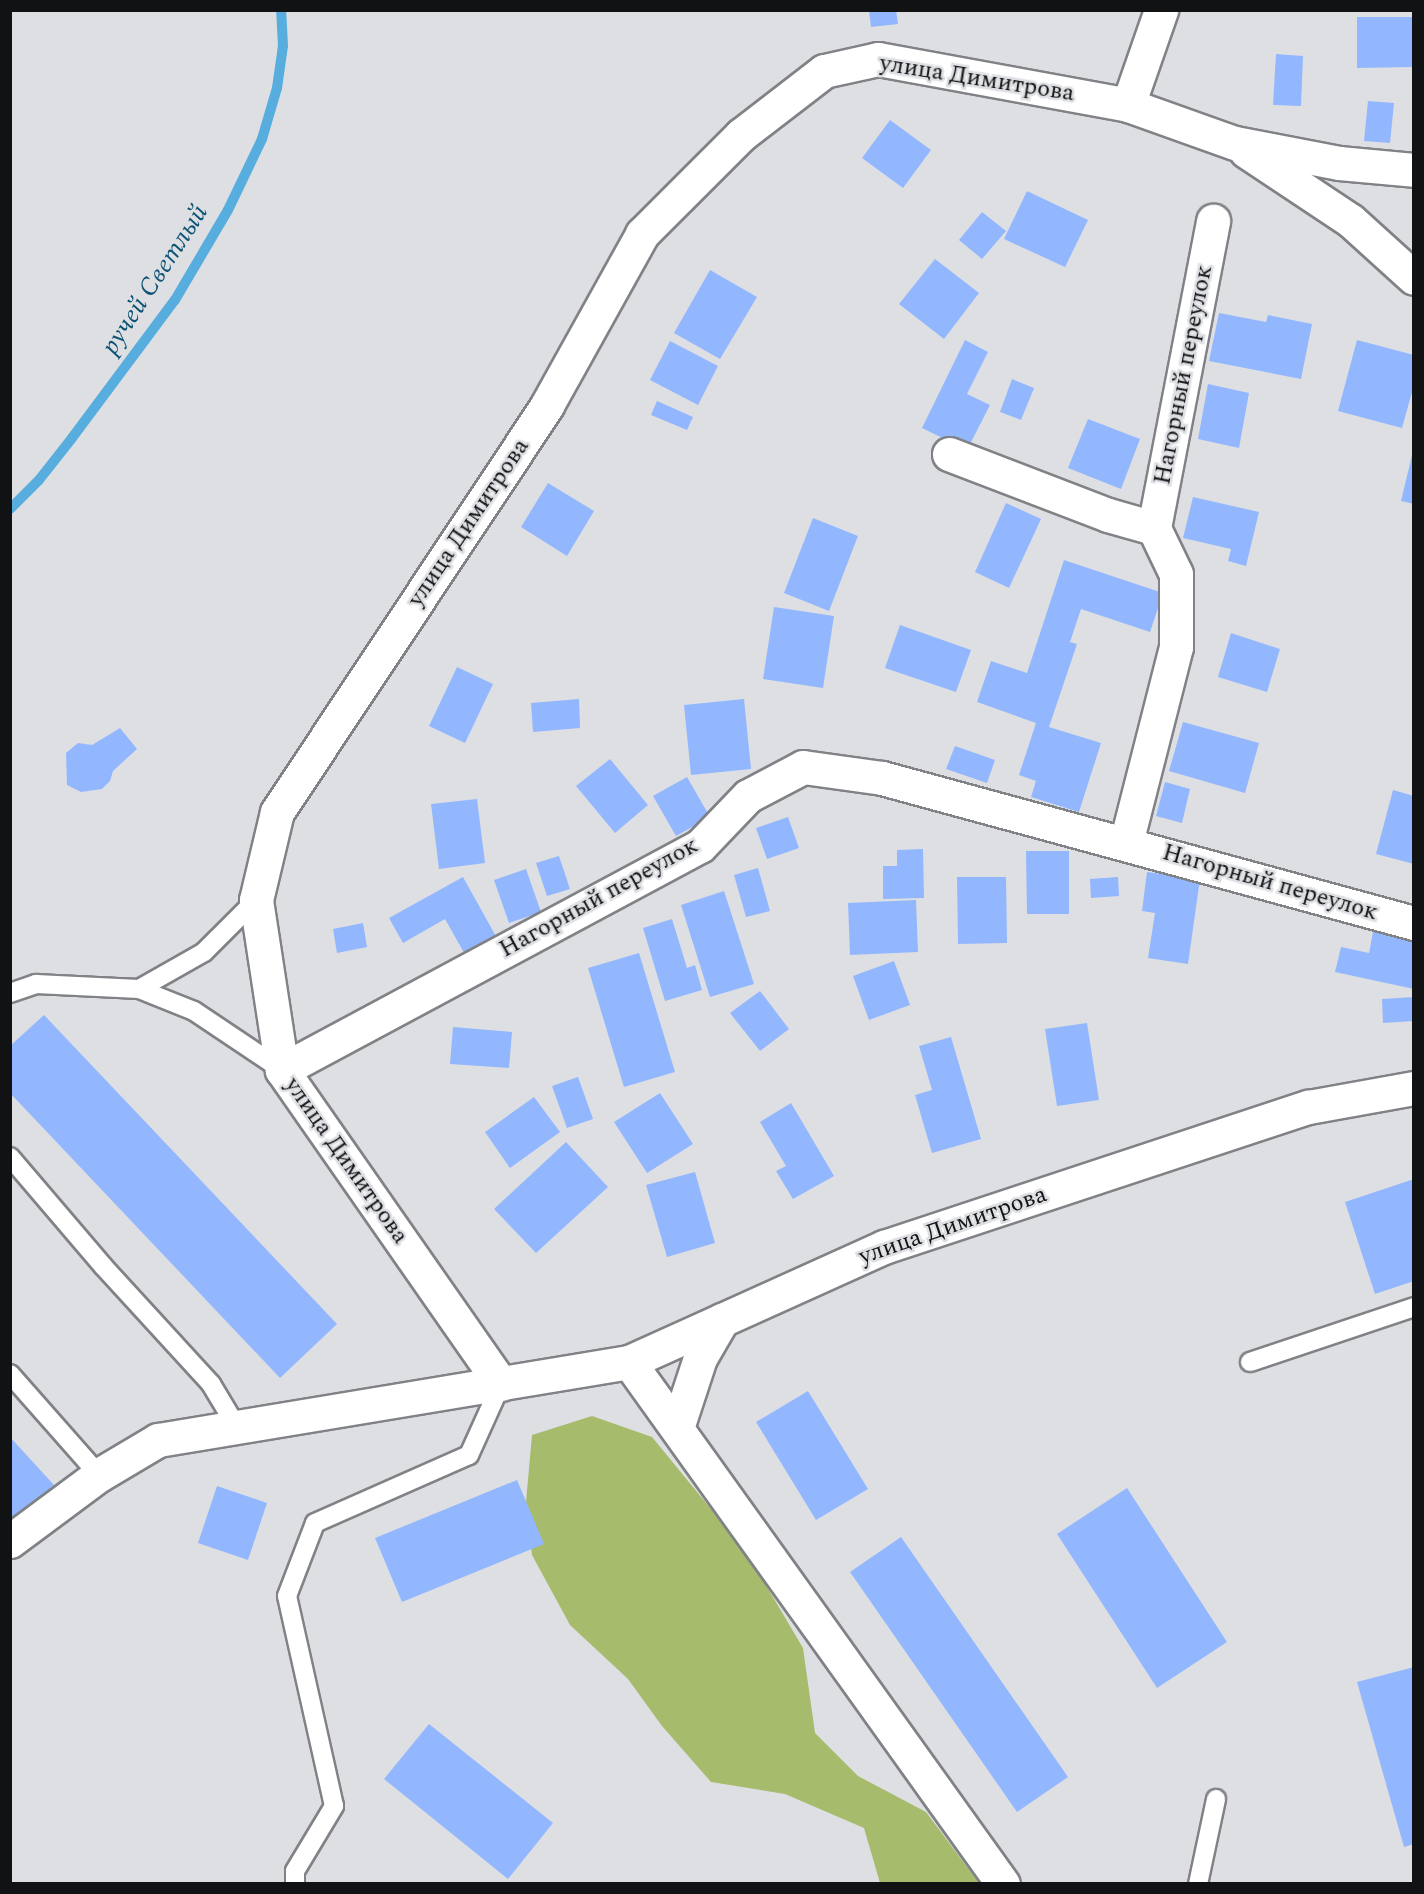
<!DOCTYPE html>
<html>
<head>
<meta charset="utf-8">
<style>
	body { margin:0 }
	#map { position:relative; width:1424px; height:1894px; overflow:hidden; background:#dddfe3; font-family:Spectral,serif }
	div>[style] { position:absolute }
	.green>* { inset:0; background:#a7bb6d }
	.stream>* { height:10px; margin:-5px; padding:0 5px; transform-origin:5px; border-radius:5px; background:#57adde }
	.building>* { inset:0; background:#93b7fe }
	.roads { filter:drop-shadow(2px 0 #808286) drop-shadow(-2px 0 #808286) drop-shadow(0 2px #808286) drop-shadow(0 -2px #808286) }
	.service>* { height:18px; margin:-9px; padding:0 9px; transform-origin:9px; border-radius:9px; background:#fff }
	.minor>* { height:33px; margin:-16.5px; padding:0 16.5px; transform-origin:16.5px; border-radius:16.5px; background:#fff }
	span { translate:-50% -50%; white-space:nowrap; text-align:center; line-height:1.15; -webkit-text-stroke:5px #dddfe3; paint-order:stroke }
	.street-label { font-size:24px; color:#111213 }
	.water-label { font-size:26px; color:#0e5374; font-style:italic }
	.frame { position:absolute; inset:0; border:12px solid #111213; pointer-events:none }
</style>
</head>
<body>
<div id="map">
	<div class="green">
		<i style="clip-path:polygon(592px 1416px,652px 1437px,747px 1553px,803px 1648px,815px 1733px,858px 1776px,926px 1812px,979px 1883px,880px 1883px,864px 1828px,785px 1794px,711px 1782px,662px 1726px,628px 1679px,570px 1625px,532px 1555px,526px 1502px,532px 1435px)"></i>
	</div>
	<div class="stream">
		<i style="left:10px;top:509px;width:41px;rotate:-45deg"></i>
		<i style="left:39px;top:480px;width:53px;rotate:-51.8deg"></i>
		<i style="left:72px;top:438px;width:172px;rotate:-53.3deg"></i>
		<i style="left:175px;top:300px;width:104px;rotate:-59.5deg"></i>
		<i style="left:228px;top:210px;width:79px;rotate:-64.4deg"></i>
		<i style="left:262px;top:139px;width:53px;rotate:-73.6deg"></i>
		<i style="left:277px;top:88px;width:42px;rotate:-81.9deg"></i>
		<i style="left:283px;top:46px;width:36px;rotate:-93deg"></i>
	</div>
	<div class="building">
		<i style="clip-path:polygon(869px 10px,896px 10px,898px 24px,871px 27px)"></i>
		<i style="clip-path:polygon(1357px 17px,1414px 17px,1414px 67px,1357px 68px)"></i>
		<i style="clip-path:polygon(1276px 54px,1303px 56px,1301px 106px,1273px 105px)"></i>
		<i style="clip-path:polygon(1368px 101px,1394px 103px,1390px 143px,1364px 141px)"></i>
		<i style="clip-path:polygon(890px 120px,931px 150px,903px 188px,862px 158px)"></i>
		<i style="clip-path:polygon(1027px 191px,1088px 220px,1065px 267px,1004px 239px)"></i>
		<i style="clip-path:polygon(982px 212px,1006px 231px,982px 259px,959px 240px)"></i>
		<i style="clip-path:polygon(935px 259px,979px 293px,944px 339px,899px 304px)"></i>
		<i style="clip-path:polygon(710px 270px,757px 297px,720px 359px,674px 333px)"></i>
		<i style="clip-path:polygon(1219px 313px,1266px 322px,1268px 315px,1312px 324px,1301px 379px,1209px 361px)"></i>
		<i style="clip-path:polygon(965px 340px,988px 352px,967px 394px,990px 405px,967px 450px,922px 428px)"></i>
		<i style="clip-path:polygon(1357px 340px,1414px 355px,1414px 385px,1402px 428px,1338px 411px)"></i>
		<i style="clip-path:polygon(670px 341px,718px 366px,698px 405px,650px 380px)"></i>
		<i style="clip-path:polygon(1012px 379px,1034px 388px,1021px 420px,1000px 412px)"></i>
		<i style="clip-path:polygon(1208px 384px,1249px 393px,1239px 448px,1198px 439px)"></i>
		<i style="clip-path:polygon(657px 401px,693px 417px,687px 430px,651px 415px)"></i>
		<i style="clip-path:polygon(1088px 419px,1140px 439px,1121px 489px,1068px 468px)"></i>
		<i style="clip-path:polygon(1413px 451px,1414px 451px,1414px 504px,1401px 501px)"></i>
		<i style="clip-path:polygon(548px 483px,594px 511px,567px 556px,521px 527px)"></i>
		<i style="clip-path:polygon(1193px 497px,1259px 512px,1246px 566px,1228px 561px,1231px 549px,1183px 538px)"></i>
		<i style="clip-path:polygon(1006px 503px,1041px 519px,1009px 588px,975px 572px)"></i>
		<i style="clip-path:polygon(813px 518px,858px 536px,829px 611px,784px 593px)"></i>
		<i style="clip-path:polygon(1064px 560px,1163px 593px,1150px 632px,1081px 609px,1070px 642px,1077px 644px,1049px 727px,1101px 743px,1079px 812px,1031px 797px,1036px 781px,1019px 775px,1036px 723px,977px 702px,991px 661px,1027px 673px)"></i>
		<i style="clip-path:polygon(774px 607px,834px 616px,823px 688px,763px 679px)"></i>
		<i style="clip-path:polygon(900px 625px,971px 650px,956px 692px,885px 668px)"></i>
		<i style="clip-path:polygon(1231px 633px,1280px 649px,1267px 692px,1218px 677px)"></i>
		<i style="clip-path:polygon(457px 667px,493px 684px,465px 743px,429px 726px)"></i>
		<i style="clip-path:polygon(579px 699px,580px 728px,533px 732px,531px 703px)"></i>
		<i style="clip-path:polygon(744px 699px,751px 769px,691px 775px,684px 705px)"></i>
		<i style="clip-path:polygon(1183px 722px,1259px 743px,1245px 793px,1169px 771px)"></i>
		<i style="clip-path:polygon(120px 728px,137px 749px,113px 771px,110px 781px,102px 789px,81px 792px,67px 785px,66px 753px,78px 743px,92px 745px)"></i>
		<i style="clip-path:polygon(955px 746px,995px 760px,987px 783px,946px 769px)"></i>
		<i style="clip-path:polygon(610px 759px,648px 805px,615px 833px,576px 786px)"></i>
		<i style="clip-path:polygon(687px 777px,710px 817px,676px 836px,653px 796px)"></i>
		<i style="clip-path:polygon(1165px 782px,1190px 789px,1182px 823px,1156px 816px)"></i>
		<i style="clip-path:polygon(1393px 790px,1414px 796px,1414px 864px,1376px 854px)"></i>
		<i style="clip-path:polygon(477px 799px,485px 863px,439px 869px,431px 804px)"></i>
		<i style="clip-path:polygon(788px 817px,799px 848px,767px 859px,756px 828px)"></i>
		<i style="clip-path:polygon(923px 849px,924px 898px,883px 899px,883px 866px,897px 866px,897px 850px)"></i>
		<i style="clip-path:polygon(1026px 851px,1069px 851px,1069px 914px,1027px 914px)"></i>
		<i style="clip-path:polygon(559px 856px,570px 889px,547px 896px,536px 863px)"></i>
		<i style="clip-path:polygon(758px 868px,770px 911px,746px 917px,734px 875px)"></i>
		<i style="clip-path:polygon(526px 869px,541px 912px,509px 923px,494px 880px)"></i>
		<i style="clip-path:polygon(1147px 872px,1200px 879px,1188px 964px,1148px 958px,1155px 913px,1142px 911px)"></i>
		<i style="clip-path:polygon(463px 877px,498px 940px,467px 958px,445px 919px,403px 943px,389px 918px)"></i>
		<i style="clip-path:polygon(957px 877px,1006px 877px,1007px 943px,958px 944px)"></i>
		<i style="clip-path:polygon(1118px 877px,1119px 896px,1091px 898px,1090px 879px)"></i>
		<i style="clip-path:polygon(724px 891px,754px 984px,710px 997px,681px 905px)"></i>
		<i style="clip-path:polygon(916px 900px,918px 952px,850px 955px,848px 903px)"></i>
		<i style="clip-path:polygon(672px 919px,687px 968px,695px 965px,702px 990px,665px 1001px,643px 928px)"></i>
		<i style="clip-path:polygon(363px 923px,367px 947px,337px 953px,333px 929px)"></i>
		<i style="clip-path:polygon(1374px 927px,1414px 935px,1414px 989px,1335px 972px,1341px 947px,1369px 953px)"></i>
		<i style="clip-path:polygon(639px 953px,675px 1072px,624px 1087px,588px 968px)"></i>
		<i style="clip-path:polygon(894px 961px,910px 1005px,869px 1020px,853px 976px)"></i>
		<i style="clip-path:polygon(760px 991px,789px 1029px,760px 1051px,730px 1013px)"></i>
		<i style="clip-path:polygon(1414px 997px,1414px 1021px,1383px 1023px,1382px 999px)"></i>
		<i style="clip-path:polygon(44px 1015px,337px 1324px,280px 1378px,10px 1093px,10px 1046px)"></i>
		<i style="clip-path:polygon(1087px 1023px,1099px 1100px,1057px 1106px,1045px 1029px)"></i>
		<i style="clip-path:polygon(453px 1027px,512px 1032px,509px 1068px,450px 1064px)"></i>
		<i style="clip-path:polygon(951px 1037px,981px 1139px,932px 1153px,915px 1095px,932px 1090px,919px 1046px)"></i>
		<i style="clip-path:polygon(578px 1077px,593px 1119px,567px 1128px,552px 1086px)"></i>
		<i style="clip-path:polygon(660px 1093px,693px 1144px,647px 1173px,614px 1122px)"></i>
		<i style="clip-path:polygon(534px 1097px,560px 1132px,510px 1168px,485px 1132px)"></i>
		<i style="clip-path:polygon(791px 1103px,834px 1176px,793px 1199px,776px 1171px,786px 1166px,760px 1122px)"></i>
		<i style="clip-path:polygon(566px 1142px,608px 1187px,536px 1253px,494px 1209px)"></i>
		<i style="clip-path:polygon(695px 1172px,715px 1243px,667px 1257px,646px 1185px)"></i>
		<i style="clip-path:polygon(1414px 1179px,1414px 1281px,1375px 1294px,1345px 1202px)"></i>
		<i style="clip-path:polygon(808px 1391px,868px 1489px,816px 1520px,756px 1422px)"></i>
		<i style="clip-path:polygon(10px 1437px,54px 1485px,10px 1524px)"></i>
		<i style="clip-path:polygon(517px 1480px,544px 1544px,402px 1602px,375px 1538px)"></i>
		<i style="clip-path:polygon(217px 1486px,267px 1503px,248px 1560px,198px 1543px)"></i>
		<i style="clip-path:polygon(1127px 1488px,1227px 1642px,1157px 1688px,1057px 1534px)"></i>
		<i style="clip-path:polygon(901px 1537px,1068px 1777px,1017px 1812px,850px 1572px)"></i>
		<i style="clip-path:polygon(1414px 1667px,1414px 1844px,1404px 1847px,1357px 1682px)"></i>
		<i style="clip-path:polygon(429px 1724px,553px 1823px,508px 1879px,384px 1779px)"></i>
	</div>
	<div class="roads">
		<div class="service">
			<i style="left:139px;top:989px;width:59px;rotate:21.8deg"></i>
			<i style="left:194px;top:1011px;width:106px;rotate:33.8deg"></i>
			<i style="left:10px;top:993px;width:28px;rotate:-19deg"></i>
			<i style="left:36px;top:984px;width:103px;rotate:2.8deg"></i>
			<i style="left:139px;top:989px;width:75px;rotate:-29.6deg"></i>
			<i style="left:204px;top:952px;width:74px;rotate:-45deg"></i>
			<i style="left:10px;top:1157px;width:143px;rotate:49.5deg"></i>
			<i style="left:103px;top:1266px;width:160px;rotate:47.5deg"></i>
			<i style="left:211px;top:1384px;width:52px;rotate:59deg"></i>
			<i style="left:1250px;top:1362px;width:173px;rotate:-18.5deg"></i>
			<i style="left:10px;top:1374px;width:135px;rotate:48.6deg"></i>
			<i style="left:295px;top:1884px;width:13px;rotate:-90deg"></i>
			<i style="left:295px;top:1871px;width:76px;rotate:-59deg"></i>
			<i style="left:334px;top:1806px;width:215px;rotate:-102.6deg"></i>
			<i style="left:287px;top:1596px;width:78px;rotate:-69deg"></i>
			<i style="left:315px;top:1523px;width:168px;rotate:-23.8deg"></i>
			<i style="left:469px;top:1455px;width:78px;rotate:-65.7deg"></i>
			<i style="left:1198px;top:1884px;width:87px;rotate:-78deg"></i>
		</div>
		<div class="minor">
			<i style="left:1128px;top:105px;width:101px;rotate:-70.8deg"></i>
			<i style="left:1246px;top:151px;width:125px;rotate:33.6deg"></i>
			<i style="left:1350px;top:220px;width:86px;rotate:42.2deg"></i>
			<i style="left:949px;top:454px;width:170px;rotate:21deg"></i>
			<i style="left:1108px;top:515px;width:48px;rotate:15.8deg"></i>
			<i style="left:1126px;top:843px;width:202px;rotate:-75.7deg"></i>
			<i style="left:1176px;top:647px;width:73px;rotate:-90deg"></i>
			<i style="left:1176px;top:574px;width:51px;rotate:-115.6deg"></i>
			<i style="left:1154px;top:528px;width:313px;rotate:-79.1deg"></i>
			<i style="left:282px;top:1070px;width:474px;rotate:-28.2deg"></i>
			<i style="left:700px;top:846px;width:69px;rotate:-46.2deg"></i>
			<i style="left:748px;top:796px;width:62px;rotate:-27.8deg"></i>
			<i style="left:803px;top:767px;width:80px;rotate:7.9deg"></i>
			<i style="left:882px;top:778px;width:551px;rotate:15.25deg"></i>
			<i style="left:629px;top:1362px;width:642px;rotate:54.38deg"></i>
			<i style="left:501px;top:1384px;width:383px;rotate:-124.9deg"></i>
			<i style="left:282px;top:1070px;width:172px;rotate:-98.7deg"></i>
			<i style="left:256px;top:900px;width:90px;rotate:-76.6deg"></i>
			<i style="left:277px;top:812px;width:488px;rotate:-56.4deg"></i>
			<i style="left:547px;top:405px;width:196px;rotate:-60.9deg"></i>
			<i style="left:642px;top:234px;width:140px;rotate:-45deg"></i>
			<i style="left:741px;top:135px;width:105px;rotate:-37.6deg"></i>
			<i style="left:824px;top:71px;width:55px;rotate:-12.5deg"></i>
			<i style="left:878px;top:59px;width:254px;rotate:10.4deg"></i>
			<i style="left:1128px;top:105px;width:114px;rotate:19.6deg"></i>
			<i style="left:1235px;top:143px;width:106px;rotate:10.9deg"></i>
			<i style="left:1339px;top:163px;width:75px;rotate:5.3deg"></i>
			<i style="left:677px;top:1428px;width:74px;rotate:-71.8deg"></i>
			<i style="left:700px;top:1358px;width:44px;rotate:-59.9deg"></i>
			<i style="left:10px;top:1541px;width:111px;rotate:-36.6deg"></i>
			<i style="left:99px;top:1475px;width:69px;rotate:-30.7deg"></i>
			<i style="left:158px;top:1440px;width:477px;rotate:-9.4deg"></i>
			<i style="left:629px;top:1362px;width:280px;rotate:-24.3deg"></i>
			<i style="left:884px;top:1247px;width:447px;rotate:-18.3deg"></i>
			<i style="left:1308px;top:1107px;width:108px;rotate:-10.2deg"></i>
		</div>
	</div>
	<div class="street-label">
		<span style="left:977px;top:79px;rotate:9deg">улица Димитрова</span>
		<span style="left:1184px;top:375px;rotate:-79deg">Нагорный переулок</span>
		<span style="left:469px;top:523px;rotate:-56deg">улица Димитрова</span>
		<span style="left:1270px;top:883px;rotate:16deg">Нагорный переулок</span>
		<span style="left:599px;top:898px;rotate:-29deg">Нагорный переулок</span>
		<span style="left:346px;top:1161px;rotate:55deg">улица Димитрова</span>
		<span style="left:953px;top:1226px;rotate:-19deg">улица Димитрова</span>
	</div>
	<div class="water-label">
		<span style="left:155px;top:280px;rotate:-57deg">ручей Светлый</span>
	</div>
	<div class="frame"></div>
</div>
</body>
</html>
